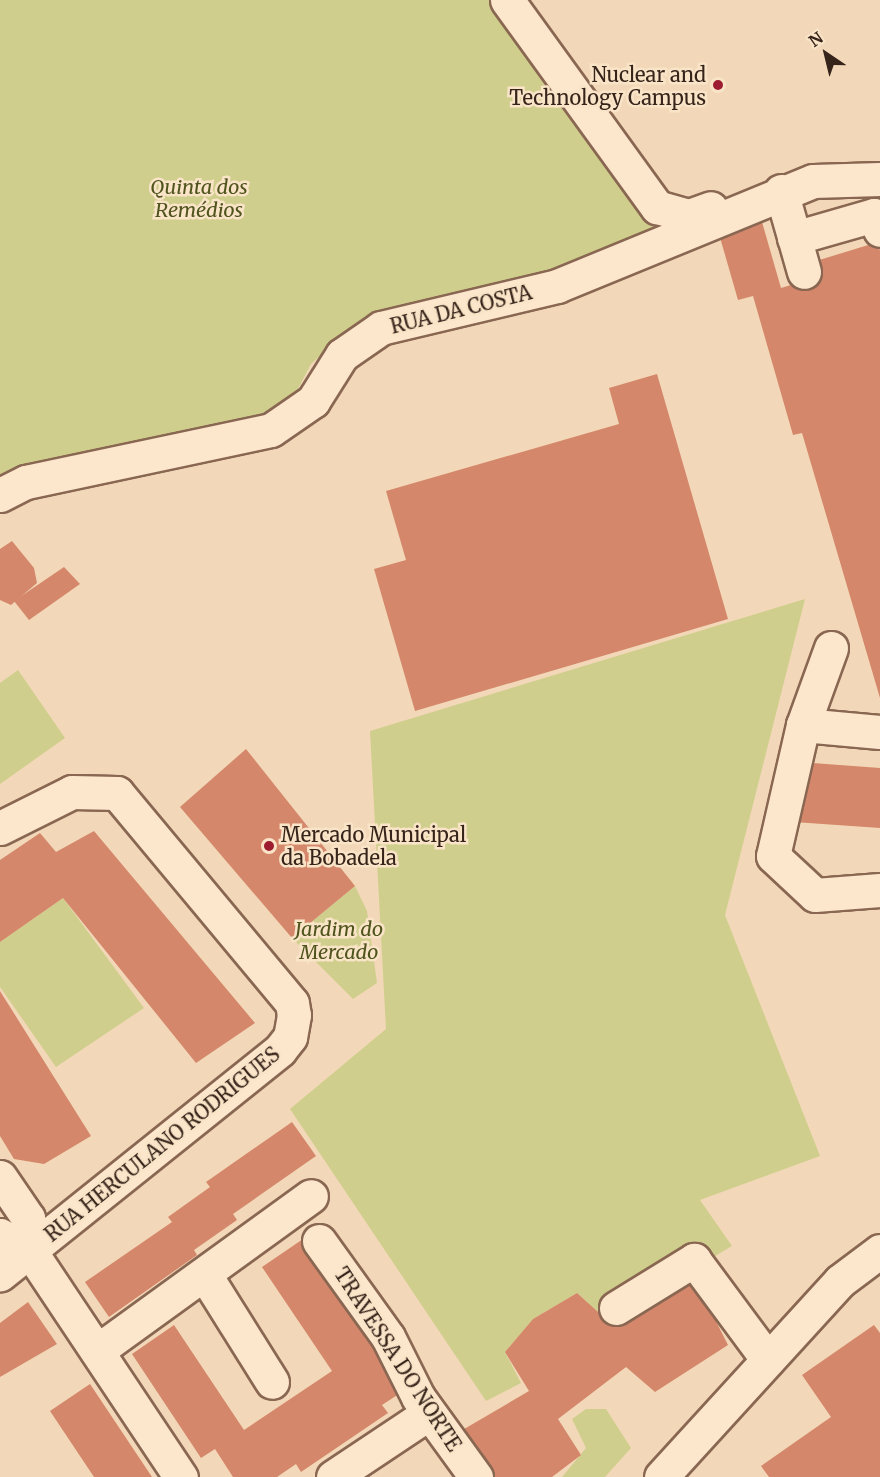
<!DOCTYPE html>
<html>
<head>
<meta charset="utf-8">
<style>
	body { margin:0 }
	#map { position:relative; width:880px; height:1477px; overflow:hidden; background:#f2d8b8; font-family:Merriweather,serif }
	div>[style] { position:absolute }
	.green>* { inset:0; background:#d0ce8c }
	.building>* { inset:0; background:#d4876a }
	.roads { filter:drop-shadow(2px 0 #896752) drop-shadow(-2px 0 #896752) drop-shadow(0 2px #896752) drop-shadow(0 -2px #896752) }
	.minor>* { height:33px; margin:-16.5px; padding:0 16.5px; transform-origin:16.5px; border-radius:16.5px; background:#fce7cc }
	.dots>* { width:16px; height:16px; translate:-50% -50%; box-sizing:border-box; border:3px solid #f9e4c8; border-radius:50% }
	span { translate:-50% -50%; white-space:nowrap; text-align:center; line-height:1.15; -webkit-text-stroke:5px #f9e4c8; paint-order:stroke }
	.poi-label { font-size:20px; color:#362319 }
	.right { translate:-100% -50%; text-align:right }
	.left { translate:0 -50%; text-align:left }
	.park-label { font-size:20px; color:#4f541d; font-style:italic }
	.street-label { font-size:20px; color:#362319 }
	.north { position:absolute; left:796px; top:24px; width:60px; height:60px; -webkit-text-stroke:4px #f9e4c8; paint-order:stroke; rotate:325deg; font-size:16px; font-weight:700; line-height:24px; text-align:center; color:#362319 }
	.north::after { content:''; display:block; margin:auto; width:21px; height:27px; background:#362319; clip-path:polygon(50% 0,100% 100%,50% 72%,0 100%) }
</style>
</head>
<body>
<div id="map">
	<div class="green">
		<i style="clip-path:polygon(0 0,493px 0,664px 228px,584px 260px,341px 337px,311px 364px,290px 404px,264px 422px,0 479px)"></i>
		<i style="clip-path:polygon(805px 599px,725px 915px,820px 1156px,700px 1200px,732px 1246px,607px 1320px,577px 1293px,533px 1319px,505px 1352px,521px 1383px,486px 1401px,290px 1109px,386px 1029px,370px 731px)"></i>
		<i style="clip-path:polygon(18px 670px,65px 738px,0 784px,0 683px)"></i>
		<i style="clip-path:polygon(355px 886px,367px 911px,377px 983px,353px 999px,292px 938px)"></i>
		<i style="clip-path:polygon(63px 898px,144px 1008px,56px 1067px,0 987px,0 942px)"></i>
		<i style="clip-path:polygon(586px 1409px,606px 1409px,631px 1448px,605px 1477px,562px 1477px,586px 1448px,572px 1419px)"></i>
	</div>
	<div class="building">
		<i style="clip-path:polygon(762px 222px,781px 288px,821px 276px,816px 261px,878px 242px,880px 251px,880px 698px,802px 433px,793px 435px,753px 296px,738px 300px,719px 234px)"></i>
		<i style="clip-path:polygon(657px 374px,728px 619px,415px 711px,374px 569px,406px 560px,386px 491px,619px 424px,609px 388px)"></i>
		<i style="clip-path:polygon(12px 541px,34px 568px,37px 583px,11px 605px,0 600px,0 549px)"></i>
		<i style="clip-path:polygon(64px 567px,80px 584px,29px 620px,14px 601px)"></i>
		<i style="clip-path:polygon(246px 749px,355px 886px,292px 938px,180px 807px)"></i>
		<i style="clip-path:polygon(799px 762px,880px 768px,880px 828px,794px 822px)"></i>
		<i style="clip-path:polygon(94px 831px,255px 1023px,196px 1063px,63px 898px,0 942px,0 860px,40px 833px,56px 852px)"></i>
		<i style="clip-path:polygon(0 991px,91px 1136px,44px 1164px,14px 1159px,0 1136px)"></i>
		<i style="clip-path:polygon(292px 1122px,316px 1156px,233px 1214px,237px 1220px,194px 1250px,197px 1255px,109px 1317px,85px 1282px,172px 1222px,168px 1217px,210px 1187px,206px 1182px)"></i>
		<i style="clip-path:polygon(303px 1239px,405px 1390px,382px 1405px,388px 1413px,301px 1472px,296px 1464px,277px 1477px,233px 1477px,215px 1449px,201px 1458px,132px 1354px,174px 1325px,244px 1430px,332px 1371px,262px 1267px)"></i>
		<i style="clip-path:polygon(690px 1270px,728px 1345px,655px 1392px,626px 1367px,558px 1419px,581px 1455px,552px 1477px,491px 1477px,459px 1432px,529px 1391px,505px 1352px,533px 1319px,577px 1293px,607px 1320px)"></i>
		<i style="clip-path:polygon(28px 1302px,57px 1344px,0 1377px,0 1323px)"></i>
		<i style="clip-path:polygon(874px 1325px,880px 1333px,880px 1477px,769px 1477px,761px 1466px,831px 1417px,802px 1375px)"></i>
		<i style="clip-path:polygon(90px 1384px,152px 1477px,94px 1477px,50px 1411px)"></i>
	</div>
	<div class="roads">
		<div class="minor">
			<i style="left:507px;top:0;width:256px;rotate:54.1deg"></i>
			<i style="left:657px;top:207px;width:33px;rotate:16deg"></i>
			<i style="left:689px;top:216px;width:23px;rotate:-20deg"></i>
			<i style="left:781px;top:191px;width:84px;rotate:74.1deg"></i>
			<i style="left:794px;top:238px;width:83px;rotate:-16deg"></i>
			<i style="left:874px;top:215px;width:16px;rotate:68deg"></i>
			<i style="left:0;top:495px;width:29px;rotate:-27deg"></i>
			<i style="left:26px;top:482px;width:250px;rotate:-12deg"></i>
			<i style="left:271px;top:430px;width:51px;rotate:-34.6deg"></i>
			<i style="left:313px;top:401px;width:54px;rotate:-57.8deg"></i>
			<i style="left:342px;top:355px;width:47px;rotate:-34.7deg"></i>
			<i style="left:381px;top:328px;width:181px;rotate:-13.4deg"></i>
			<i style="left:557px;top:286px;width:277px;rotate:-22.3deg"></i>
			<i style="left:813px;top:181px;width:67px;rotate:-1.7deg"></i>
			<i style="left:831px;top:648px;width:82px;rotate:110deg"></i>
			<i style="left:803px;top:725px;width:134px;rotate:102.9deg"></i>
			<i style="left:773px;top:856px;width:57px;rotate:42.9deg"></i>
			<i style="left:815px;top:895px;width:65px;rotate:-4.4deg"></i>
			<i style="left:803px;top:725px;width:77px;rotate:5.2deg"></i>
			<i style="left:0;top:828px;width:80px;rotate:-26.6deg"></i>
			<i style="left:72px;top:792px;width:45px;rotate:1.3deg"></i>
			<i style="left:117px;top:793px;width:273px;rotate:50.2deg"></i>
			<i style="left:292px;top:1003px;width:12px;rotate:81deg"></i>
			<i style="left:294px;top:1015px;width:22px;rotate:100deg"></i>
			<i style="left:290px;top:1037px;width:16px;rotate:128deg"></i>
			<i style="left:280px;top:1050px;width:359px;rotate:141.3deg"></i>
			<i style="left:0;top:1177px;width:50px;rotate:55.7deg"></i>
			<i style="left:28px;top:1218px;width:33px;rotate:87deg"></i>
			<i style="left:30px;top:1251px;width:272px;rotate:56.3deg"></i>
			<i style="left:0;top:1235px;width:34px;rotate:28deg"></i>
			<i style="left:319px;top:1241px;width:118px;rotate:54.3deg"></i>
			<i style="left:388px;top:1337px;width:67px;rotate:63.4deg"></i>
			<i style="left:418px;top:1397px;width:99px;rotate:54.1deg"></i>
			<i style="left:205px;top:1275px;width:126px;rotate:57.9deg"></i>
			<i style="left:616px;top:1308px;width:92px;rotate:-31.6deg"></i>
			<i style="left:694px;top:1260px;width:124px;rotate:53.5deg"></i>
			<i style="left:97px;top:1351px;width:264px;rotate:-35.9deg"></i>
			<i style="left:333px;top:1477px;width:115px;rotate:-33.7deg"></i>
			<i style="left:661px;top:1477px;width:265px;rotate:-47.6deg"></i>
			<i style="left:840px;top:1281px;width:50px;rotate:-36.9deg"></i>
		</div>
	</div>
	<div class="dots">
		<i style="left:718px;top:85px;background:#9d1c30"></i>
		<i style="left:269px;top:846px;background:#9d1c30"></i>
	</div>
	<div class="poi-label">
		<span class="right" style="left:706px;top:86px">Nuclear and<br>Technology Campus</span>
		<span class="left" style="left:281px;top:846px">Mercado Municipal<br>da Bobadela</span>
	</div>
	<div class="park-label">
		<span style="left:199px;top:198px">Quinta dos<br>Remédios</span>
		<span style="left:339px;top:940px">Jardim do<br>Mercado</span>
	</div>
	<div class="street-label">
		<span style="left:461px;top:309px;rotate:-14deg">RUA DA COSTA</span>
		<span style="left:162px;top:1144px;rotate:-39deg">RUA HERCULANO RODRIGUES</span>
		<span style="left:398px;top:1359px;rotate:57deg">TRAVESSA DO NORTE</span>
	</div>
	<div class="north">N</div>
</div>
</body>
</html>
